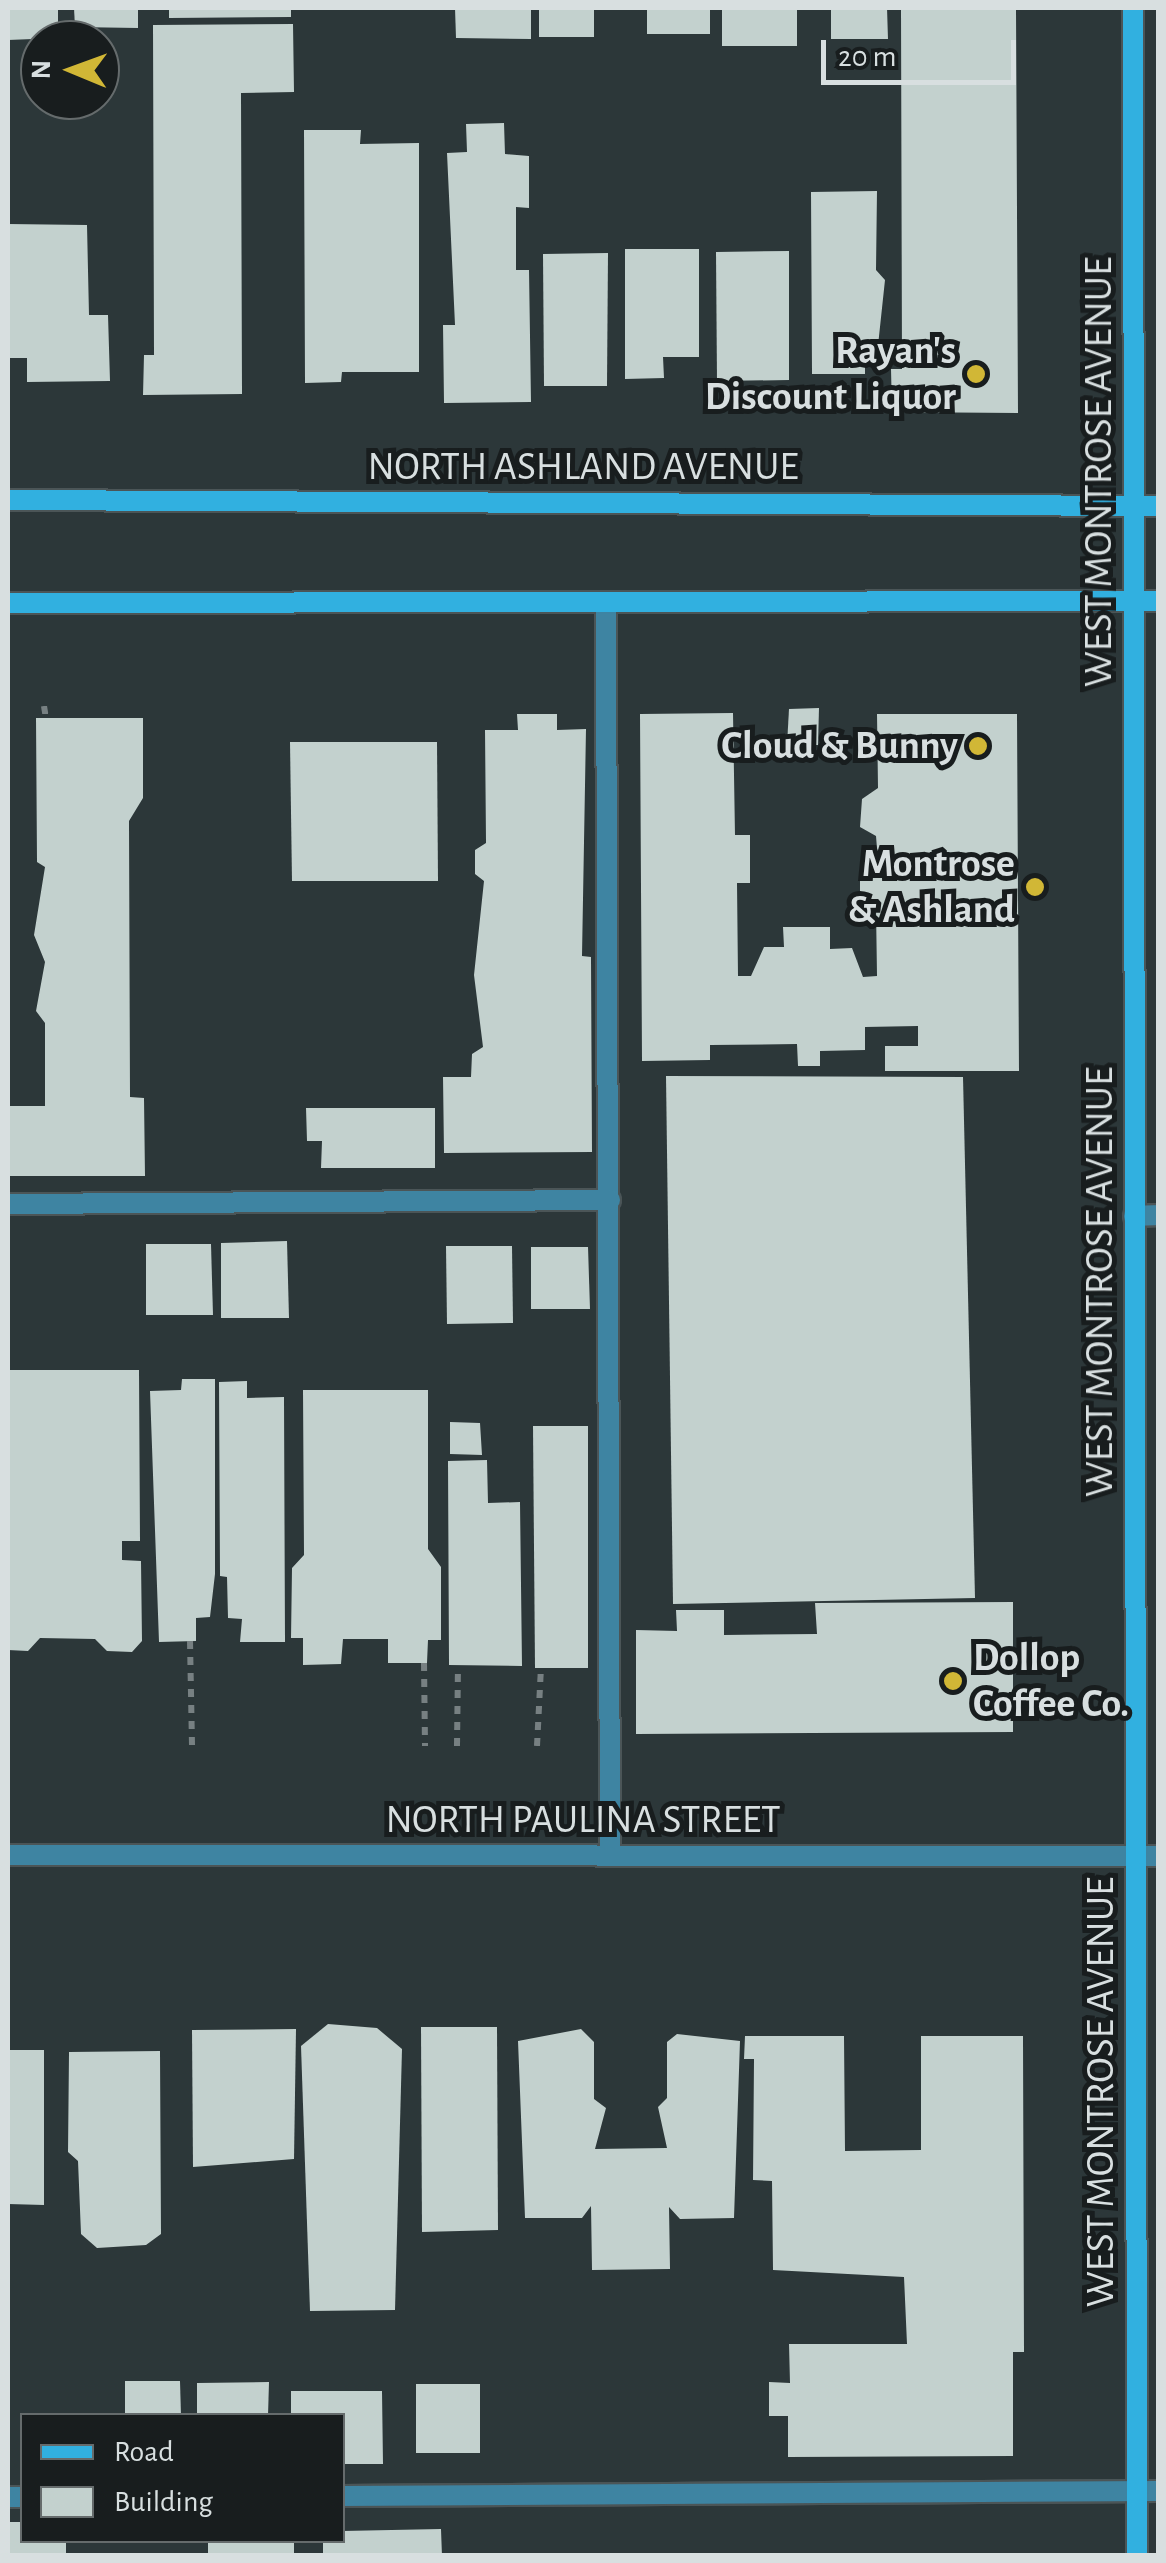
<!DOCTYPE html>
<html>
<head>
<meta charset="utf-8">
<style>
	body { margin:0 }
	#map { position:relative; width:1166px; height:2563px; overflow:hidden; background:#2c3739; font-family:"Alegreya Sans",sans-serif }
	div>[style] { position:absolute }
	.building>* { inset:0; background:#c3d1ce }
	.path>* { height:6px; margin-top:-3px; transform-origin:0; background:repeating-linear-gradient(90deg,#778082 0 8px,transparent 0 16px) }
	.roads { filter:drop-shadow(2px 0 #4b5557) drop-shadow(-2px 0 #4b5557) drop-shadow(0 2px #4b5557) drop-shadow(0 -2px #4b5557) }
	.lane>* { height:20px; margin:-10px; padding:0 10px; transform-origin:10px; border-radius:10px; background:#3e84a2 }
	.street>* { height:20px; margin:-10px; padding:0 10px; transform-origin:10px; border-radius:10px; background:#3e84a2 }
	.secondary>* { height:20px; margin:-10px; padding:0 10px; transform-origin:10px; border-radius:10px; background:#31b0e0 }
	.dots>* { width:28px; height:28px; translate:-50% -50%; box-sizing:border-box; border:5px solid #181d1e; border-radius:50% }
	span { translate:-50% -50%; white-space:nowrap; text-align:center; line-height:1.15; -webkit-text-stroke:10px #181d1e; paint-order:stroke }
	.poi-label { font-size:40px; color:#d8dfe0; font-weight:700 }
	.right { translate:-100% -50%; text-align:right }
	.left { translate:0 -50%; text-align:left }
	.street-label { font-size:40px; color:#d8dfe0 }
	.frame { position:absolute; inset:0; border:10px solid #d8dfe0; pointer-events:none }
	.legend { position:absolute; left:20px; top:2413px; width:325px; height:130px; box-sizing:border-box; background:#181d1e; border:2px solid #656b6c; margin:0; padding:12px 18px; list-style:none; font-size:30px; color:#d8dfe0 }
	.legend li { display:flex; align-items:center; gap:20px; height:50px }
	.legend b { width:50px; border:2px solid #656b6c }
	.north { position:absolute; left:20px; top:20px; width:100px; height:100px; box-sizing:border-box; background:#181d1e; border:2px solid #656b6c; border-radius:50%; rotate:271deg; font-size:28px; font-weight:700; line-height:40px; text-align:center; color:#d8dfe0 }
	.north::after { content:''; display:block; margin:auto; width:35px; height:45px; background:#d1b736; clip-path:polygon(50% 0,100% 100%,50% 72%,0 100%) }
	.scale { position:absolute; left:821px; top:40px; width:195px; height:45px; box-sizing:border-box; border:5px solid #d8dfe0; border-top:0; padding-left:12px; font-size:30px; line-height:35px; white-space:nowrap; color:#d8dfe0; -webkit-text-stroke:8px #181d1e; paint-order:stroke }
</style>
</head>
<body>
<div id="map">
	<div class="building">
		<i style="clip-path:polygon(8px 8px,58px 8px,58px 38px,8px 40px)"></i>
		<i style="clip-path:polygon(74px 8px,138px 8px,138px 28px,75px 27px)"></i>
		<i style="clip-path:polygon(169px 8px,291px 8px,291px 17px,169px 18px)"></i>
		<i style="clip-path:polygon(455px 8px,531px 8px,531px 39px,456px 38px)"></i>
		<i style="clip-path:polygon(539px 8px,594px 8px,594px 37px,539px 37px)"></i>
		<i style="clip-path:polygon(647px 8px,710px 8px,710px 34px,647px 34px)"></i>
		<i style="clip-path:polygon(722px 8px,797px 8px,797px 46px,722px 46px)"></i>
		<i style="clip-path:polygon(831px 8px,887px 8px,888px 39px,831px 39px)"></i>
		<i style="clip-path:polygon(901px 8px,1016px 8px,1018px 413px,892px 412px,891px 369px,902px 369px)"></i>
		<i style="clip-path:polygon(293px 24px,294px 92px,241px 93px,242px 394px,143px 395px,144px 355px,154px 355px,153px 25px)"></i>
		<i style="clip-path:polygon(504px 123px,505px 154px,529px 156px,529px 208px,516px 207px,516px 270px,529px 270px,531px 402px,444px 403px,443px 325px,455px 325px,447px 153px,467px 152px,466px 124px)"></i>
		<i style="clip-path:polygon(304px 130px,361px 130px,360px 144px,419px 143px,419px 372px,342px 372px,341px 382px,305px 383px)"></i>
		<i style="clip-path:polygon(877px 191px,876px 270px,885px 280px,877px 355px,865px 355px,865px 374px,812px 374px,811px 192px)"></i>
		<i style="clip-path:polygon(8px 224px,87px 225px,89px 315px,108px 315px,110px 381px,27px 382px,27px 358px,8px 358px)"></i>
		<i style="clip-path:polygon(625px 249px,699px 249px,699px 357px,663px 357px,664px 378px,625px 379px)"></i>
		<i style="clip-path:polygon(789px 251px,789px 380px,717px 381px,716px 252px)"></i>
		<i style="clip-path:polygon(608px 253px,607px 386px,544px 386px,543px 254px)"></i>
		<i style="clip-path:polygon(819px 708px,818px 745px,787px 745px,789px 709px)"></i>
		<i style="clip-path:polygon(733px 713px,735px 835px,750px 835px,750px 883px,737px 883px,738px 976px,751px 976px,764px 947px,784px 947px,783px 927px,830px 927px,830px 949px,852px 948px,863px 977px,877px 976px,876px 909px,860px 897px,860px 873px,878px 861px,876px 836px,860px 827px,862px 799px,878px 788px,877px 714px,1017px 714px,1019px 1071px,885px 1071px,885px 1046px,918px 1046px,918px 1026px,865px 1027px,865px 1050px,820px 1051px,820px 1066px,798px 1066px,797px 1044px,710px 1045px,710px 1060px,642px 1061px,640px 714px)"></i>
		<i style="clip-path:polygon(517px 714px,557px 714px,557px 730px,586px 729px,582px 956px,591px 957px,592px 1152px,444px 1153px,443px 1077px,471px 1077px,472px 1054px,483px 1047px,474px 975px,484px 881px,475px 874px,475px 850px,486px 843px,485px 730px,518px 730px)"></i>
		<i style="clip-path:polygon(36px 718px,143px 718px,143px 798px,129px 821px,130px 1097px,144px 1098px,145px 1176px,8px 1176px,8px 1106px,45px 1106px,45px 1023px,36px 1011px,45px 962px,34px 935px,45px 867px,37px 862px)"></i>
		<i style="clip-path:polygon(290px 742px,437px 742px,438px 881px,292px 881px)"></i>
		<i style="clip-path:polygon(666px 1076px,963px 1077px,975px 1598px,673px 1604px)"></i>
		<i style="clip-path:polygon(306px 1108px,435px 1108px,435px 1168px,321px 1168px,322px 1141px,307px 1141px)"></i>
		<i style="clip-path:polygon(287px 1241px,289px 1318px,221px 1318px,221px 1243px)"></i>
		<i style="clip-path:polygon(146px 1244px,211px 1244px,213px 1315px,146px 1315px)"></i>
		<i style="clip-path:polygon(446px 1246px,512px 1246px,513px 1323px,447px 1324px)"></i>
		<i style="clip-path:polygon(531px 1247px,588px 1247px,590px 1309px,531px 1309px)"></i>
		<i style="clip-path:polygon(8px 1370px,139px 1370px,140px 1541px,122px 1541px,122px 1560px,141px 1561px,142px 1641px,132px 1652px,107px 1651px,95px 1639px,40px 1638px,28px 1651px,8px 1650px)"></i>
		<i style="clip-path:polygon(182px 1379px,215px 1379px,215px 1574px,210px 1617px,196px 1618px,196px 1641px,159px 1642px,150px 1391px,181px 1390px)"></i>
		<i style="clip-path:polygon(247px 1381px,247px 1398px,284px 1397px,285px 1642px,240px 1642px,242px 1619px,228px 1618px,227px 1577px,220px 1576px,219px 1382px)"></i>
		<i style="clip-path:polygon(303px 1390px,428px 1390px,428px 1549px,441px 1567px,441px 1640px,428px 1640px,427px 1663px,388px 1663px,388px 1639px,343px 1639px,341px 1664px,303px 1665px,303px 1638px,291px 1638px,292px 1568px,304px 1555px)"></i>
		<i style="clip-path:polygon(450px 1422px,480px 1423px,482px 1455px,450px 1454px)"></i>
		<i style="clip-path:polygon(533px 1426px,588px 1426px,588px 1668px,535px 1668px)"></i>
		<i style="clip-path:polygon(487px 1460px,488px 1503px,520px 1502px,522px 1666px,449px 1665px,448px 1461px)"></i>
		<i style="clip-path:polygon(1013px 1602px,1013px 1732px,636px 1734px,636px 1630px,677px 1631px,676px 1610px,724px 1610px,724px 1635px,817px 1634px,815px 1603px)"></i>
		<i style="clip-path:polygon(328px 2024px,377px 2028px,402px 2049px,395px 2310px,310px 2311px,301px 2046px)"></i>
		<i style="clip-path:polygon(421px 2027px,497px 2027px,498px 2230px,422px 2232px)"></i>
		<i style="clip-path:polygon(296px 2029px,294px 2159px,193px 2167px,192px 2030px)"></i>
		<i style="clip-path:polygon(581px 2029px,594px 2042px,594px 2099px,606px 2108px,595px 2149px,667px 2148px,658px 2107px,667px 2098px,667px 2042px,677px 2034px,740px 2041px,734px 2218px,680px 2219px,669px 2207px,670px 2269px,592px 2270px,591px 2206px,582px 2218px,525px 2218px,518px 2041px)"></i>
		<i style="clip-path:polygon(745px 2036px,844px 2036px,845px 2151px,921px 2150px,921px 2036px,1023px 2036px,1024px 2352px,1013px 2352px,1013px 2456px,788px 2457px,788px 2416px,769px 2416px,769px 2382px,790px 2383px,789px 2344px,907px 2344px,904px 2277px,773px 2270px,772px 2181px,753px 2180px,754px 2059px,744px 2059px)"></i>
		<i style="clip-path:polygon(8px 2050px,44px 2050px,44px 2205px,8px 2204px)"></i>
		<i style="clip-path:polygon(160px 2051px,161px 2234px,146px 2245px,97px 2248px,81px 2234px,78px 2161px,68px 2152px,69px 2052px)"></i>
		<i style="clip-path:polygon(125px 2381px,180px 2381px,181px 2416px,125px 2416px)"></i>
		<i style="clip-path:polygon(269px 2382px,268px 2416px,197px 2416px,197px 2383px)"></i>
		<i style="clip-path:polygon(416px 2384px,480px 2384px,480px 2453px,416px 2453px)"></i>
		<i style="clip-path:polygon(291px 2391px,382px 2391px,383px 2464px,342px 2464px,342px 2416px,291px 2416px)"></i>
		<i style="clip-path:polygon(8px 2522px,22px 2522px,22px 2540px,66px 2540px,66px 2556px,8px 2556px)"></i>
		<i style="clip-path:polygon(441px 2529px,442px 2556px,323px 2556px,323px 2540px,342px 2540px,342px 2531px)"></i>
		<i style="clip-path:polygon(208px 2540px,294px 2540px,294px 2556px,208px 2556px)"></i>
	</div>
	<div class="path">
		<i style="left:44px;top:706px;width:13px;rotate:81deg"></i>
		<i style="left:190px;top:1641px;width:105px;rotate:88.9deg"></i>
		<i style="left:424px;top:1663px;width:83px;rotate:89.3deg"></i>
		<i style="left:457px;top:1746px;width:80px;rotate:-89.3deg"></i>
		<i style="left:537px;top:1746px;width:78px;rotate:-87.1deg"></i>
	</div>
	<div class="roads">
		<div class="lane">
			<i style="left:606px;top:602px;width:1253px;rotate:89.82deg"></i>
			<i style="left:8px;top:1204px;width:602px;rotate:-0.38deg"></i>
			<i style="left:1134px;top:1216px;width:24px;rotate:-2deg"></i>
			<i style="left:342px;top:2496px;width:816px;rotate:-0.35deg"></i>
			<i style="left:8px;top:2497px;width:14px"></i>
		</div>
		<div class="street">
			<i style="left:8px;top:1855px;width:1150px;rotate:0.05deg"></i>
		</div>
		<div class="secondary">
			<i style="left:1133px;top:8px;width:2548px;rotate:89.91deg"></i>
			<i style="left:8px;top:500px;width:1150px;rotate:0.3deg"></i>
			<i style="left:8px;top:603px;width:1150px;rotate:-0.1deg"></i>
		</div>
	</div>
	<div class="dots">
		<i style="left:976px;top:374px;background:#d1b736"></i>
		<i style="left:978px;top:746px;background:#d1b736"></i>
		<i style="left:1035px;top:887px;background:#d1b736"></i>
		<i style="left:953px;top:1681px;background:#d1b736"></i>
	</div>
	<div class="poi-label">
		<span class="right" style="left:956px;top:374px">Rayan's<br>Discount Liquor</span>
		<span class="right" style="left:958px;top:746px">Cloud &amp; Bunny</span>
		<span class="right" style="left:1015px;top:887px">Montrose<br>&amp; Ashland</span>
		<span class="left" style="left:973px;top:1681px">Dollop<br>Coffee Co.</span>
	</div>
	<div class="street-label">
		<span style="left:583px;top:467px">NORTH ASHLAND AVENUE</span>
		<span style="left:1099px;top:472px;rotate:-90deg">WEST MONTROSE AVENUE</span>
		<span style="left:1100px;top:1282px;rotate:-90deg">WEST MONTROSE AVENUE</span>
		<span style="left:583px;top:1820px">NORTH PAULINA STREET</span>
		<span style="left:1101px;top:2092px;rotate:-90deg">WEST MONTROSE AVENUE</span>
	</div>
	<div class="frame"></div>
	<ul class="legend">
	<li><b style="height:12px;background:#31b0e0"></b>Road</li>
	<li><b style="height:28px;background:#c3d1ce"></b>Building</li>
	</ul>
	<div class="north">N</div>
	<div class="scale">20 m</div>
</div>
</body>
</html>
